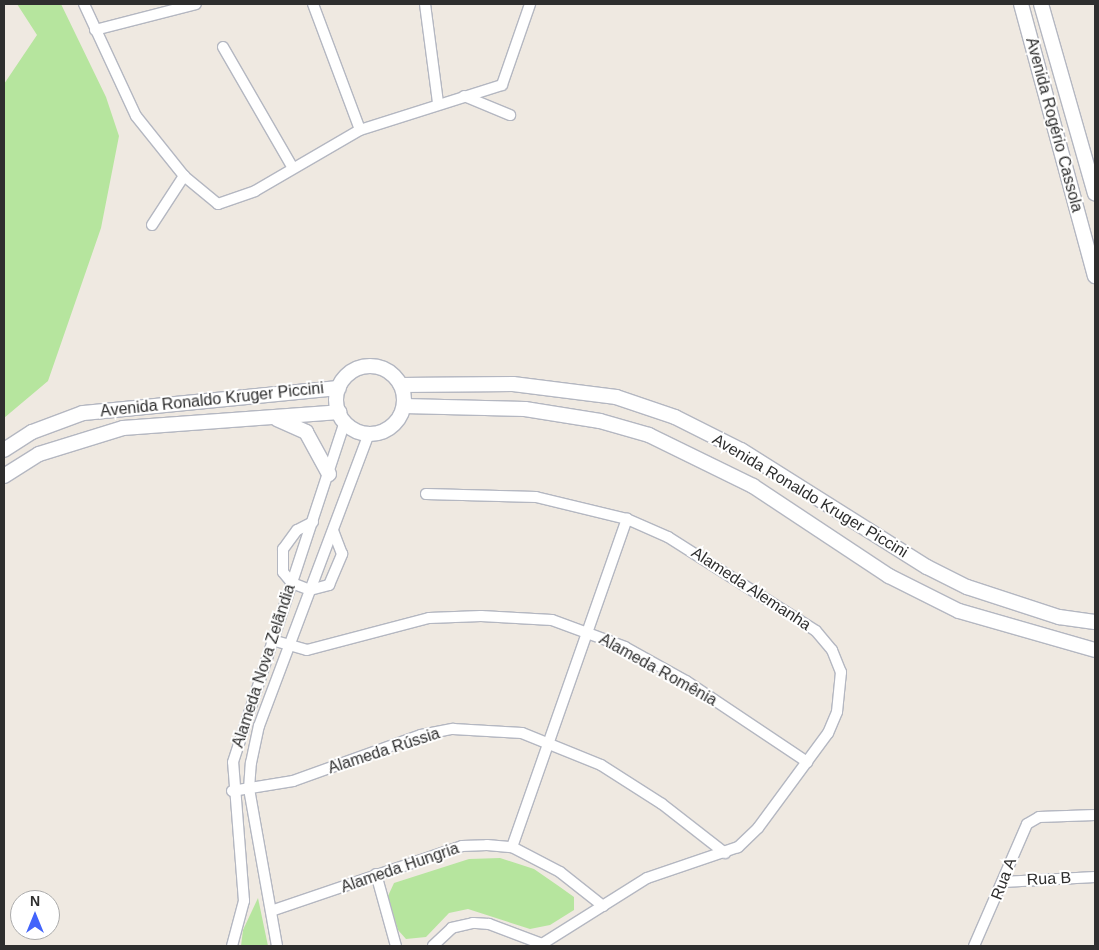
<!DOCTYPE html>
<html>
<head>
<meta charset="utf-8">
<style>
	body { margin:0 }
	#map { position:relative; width:1099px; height:950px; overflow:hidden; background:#efe9e1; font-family:Arial,sans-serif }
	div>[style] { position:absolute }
	.green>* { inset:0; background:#b6e59e }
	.roads { filter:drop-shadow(1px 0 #b4b7c1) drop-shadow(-1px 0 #b4b7c1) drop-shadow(0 1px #b4b7c1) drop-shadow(0 -1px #b4b7c1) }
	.minor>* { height:10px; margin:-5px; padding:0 5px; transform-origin:5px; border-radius:5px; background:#fff }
	.secondary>* { height:14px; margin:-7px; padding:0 7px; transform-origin:7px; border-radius:7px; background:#fff }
	.secondary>.ring { margin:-7px; padding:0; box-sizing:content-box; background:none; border:14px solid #fff; border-radius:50% }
	span { translate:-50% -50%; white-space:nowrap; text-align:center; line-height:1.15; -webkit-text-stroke:4px #fff; paint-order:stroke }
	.street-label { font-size:16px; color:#2e2e2e }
	.frame { position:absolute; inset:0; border:5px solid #2e2e2e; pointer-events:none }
	.north { position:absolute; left:10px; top:890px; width:50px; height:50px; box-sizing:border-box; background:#fff; border:1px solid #ababab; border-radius:50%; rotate:0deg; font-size:14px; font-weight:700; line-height:20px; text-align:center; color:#2e2e2e }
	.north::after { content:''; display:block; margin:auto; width:18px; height:22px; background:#4264fb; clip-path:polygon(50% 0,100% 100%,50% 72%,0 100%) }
</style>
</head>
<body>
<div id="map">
	<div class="green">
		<i style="clip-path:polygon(17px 4px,61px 4px,106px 97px,119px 136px,101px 228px,48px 381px,4px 418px,4px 84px,37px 35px)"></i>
		<i style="clip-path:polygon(500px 858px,534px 869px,560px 887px,574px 897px,574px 910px,550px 925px,530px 929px,468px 909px,449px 913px,426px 937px,406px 939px,398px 930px,388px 896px,394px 883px,469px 859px)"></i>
		<i style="clip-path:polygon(258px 898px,268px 946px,241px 946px,243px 930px)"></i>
	</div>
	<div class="roads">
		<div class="minor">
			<i style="left:84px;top:4px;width:123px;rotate:65.1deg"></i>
			<i style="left:136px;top:116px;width:77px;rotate:51.3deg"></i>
			<i style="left:184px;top:176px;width:44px;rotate:39.5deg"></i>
			<i style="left:218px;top:204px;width:39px;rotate:-19deg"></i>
			<i style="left:255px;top:191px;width:121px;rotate:-30.2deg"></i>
			<i style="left:360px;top:130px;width:149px;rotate:-17.6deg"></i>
			<i style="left:502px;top:85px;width:86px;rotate:-70.9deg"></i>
			<i style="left:313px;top:4px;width:134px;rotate:69.5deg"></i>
			<i style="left:425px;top:4px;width:100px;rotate:82.5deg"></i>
			<i style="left:95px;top:30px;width:104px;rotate:-14.4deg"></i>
			<i style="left:223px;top:47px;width:140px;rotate:60deg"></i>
			<i style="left:464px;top:96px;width:50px;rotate:22.4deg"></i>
			<i style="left:152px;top:225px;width:59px;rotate:-56.9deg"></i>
			<i style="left:426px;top:494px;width:110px;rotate:1.6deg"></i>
			<i style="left:536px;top:497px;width:94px;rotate:13.6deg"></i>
			<i style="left:627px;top:519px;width:45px;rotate:23.7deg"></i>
			<i style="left:668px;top:537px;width:175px;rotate:32.4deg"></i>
			<i style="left:816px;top:631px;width:25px;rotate:50deg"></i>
			<i style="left:832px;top:650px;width:24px;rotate:68deg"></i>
			<i style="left:841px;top:672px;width:40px;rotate:95.7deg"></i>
			<i style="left:837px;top:712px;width:23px;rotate:113deg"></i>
			<i style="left:828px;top:733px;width:118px;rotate:126.4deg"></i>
			<i style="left:758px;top:828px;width:28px;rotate:136deg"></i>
			<i style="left:738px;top:847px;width:96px;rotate:161.2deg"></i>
			<i style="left:647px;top:878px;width:124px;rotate:147.8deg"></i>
			<i style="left:542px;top:944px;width:57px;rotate:-159.3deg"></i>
			<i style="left:489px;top:924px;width:16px;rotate:-176deg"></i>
			<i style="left:473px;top:923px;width:22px;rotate:167deg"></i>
			<i style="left:452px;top:928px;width:26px;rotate:137deg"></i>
			<i style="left:313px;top:522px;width:18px;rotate:153deg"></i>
			<i style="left:297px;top:530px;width:24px;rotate:126deg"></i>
			<i style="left:283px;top:549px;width:23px;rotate:90deg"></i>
			<i style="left:283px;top:572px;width:14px;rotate:51deg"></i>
			<i style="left:292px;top:583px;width:19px;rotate:21deg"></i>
			<i style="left:310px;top:590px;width:20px;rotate:-15deg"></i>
			<i style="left:329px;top:585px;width:34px;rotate:-67deg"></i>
			<i style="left:342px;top:554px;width:25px;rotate:-111deg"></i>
			<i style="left:272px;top:640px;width:36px;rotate:16deg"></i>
			<i style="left:307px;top:650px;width:126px;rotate:-14.7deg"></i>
			<i style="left:429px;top:618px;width:52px;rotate:-2.2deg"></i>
			<i style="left:481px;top:616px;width:71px;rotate:3.2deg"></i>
			<i style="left:552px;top:620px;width:78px;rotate:20.3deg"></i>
			<i style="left:625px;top:647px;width:70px;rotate:29.1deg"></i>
			<i style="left:686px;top:681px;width:146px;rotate:33.8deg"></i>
			<i style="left:232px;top:791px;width:62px;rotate:-9.3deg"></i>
			<i style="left:293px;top:781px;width:136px;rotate:-19.8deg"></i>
			<i style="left:421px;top:735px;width:33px;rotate:-11deg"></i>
			<i style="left:453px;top:729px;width:69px;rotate:3.3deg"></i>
			<i style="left:522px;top:733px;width:85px;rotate:22.1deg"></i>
			<i style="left:601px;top:765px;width:72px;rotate:32.6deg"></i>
			<i style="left:662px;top:804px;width:80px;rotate:37.9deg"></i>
			<i style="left:512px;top:847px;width:348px;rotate:-70.7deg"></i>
			<i style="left:376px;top:874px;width:75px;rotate:74.5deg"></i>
			<i style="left:1003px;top:882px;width:92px;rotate:-3.1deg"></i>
			<i style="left:271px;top:911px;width:202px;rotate:-18.8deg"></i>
			<i style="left:462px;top:846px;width:25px;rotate:-2deg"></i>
			<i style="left:487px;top:845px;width:25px;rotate:5deg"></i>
			<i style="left:512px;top:847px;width:54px;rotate:27.5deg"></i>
			<i style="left:560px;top:872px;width:55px;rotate:38.3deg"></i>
			<i style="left:232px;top:946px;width:47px;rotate:-75.1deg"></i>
			<i style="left:244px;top:901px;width:139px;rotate:-94.5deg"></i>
			<i style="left:233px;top:762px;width:358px;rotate:-71.8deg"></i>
			<i style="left:277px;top:946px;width:159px;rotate:-100.1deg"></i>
			<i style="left:249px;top:789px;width:26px;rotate:-86deg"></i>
			<i style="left:251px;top:763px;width:38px;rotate:-78deg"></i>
			<i style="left:259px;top:726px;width:312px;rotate:-69.4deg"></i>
			<i style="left:974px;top:946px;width:133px;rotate:-66.5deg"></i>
			<i style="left:1027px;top:824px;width:14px;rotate:-30deg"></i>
			<i style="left:1039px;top:817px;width:56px;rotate:-2deg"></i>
		</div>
		<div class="secondary">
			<i style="left:1021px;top:4px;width:282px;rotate:74.8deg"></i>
			<i style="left:1041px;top:4px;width:197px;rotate:74.1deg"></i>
			<i class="ring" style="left:336px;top:366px;width:54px;height:54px"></i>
			<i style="left:401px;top:385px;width:112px;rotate:-0.5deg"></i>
			<i style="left:513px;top:384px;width:104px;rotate:7.2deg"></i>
			<i style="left:616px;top:397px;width:62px;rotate:18.7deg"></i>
			<i style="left:675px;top:417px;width:74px;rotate:26.6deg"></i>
			<i style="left:741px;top:450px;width:220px;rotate:32.2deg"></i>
			<i style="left:927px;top:567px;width:45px;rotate:26.6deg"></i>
			<i style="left:967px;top:587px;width:97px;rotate:18.1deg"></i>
			<i style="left:1059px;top:617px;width:36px;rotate:8deg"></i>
			<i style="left:404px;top:406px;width:121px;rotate:1.4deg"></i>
			<i style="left:525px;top:409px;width:76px;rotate:9.1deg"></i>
			<i style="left:600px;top:421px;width:51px;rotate:15.9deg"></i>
			<i style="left:649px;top:435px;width:116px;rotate:26.1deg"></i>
			<i style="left:753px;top:486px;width:163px;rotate:33.5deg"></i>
			<i style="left:889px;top:576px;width:78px;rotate:26.6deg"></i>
			<i style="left:959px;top:611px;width:141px;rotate:16deg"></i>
			<i style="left:277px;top:419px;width:32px;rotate:24deg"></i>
			<i style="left:306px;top:432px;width:48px;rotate:61.3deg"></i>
			<i style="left:4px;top:450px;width:33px;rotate:-33deg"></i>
			<i style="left:32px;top:432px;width:54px;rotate:-20.4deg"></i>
			<i style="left:83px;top:413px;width:257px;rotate:-5.6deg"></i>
			<i style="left:4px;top:476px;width:41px;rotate:-32.2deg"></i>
			<i style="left:39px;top:454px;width:88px;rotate:-17.2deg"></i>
			<i style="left:123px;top:428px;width:217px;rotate:-4.2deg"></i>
		</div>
	</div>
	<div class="street-label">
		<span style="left:1054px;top:125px;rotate:75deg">Avenida Rogério Cassola</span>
		<span style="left:212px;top:400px;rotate:-6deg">Avenida Ronaldo Kruger Piccini</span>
		<span style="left:810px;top:496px;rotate:31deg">Avenida Ronaldo Kruger Piccini</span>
		<span style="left:751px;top:589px;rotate:33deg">Alameda Alemanha</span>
		<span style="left:264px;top:666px;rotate:-72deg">Alameda Nova Zelãndia</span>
		<span style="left:658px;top:670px;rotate:29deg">Alameda Romênia</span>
		<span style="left:384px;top:751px;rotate:-18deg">Alameda Rússia</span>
		<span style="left:400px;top:868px;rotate:-19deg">Alameda Hungria</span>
		<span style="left:1004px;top:879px;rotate:-69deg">Rua A</span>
		<span style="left:1049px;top:879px;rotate:-3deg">Rua B</span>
	</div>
	<div class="frame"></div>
	<div class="north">N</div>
</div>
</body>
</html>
